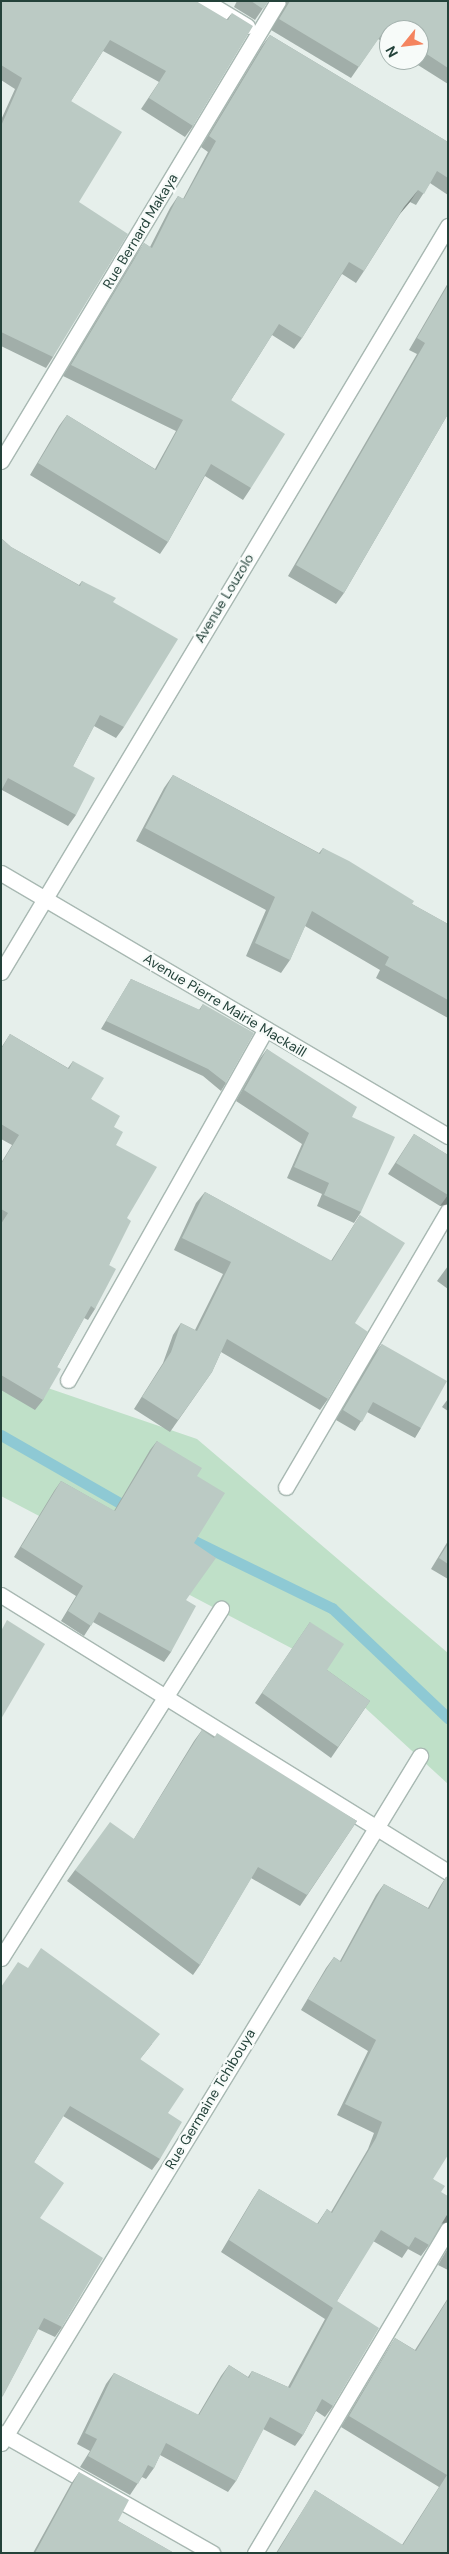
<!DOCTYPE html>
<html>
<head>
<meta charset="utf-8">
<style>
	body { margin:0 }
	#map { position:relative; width:449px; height:2554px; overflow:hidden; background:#e6efeb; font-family:"DM Sans",sans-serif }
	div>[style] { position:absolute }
	.green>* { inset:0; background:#bfe0c8 }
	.stream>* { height:11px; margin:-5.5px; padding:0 5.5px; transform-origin:5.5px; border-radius:5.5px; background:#8ec9d4 }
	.roads { filter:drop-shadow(1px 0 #a8b8b2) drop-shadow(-1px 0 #a8b8b2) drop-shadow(0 1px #a8b8b2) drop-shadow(0 -1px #a8b8b2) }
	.minor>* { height:15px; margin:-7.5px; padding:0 7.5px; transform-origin:7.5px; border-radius:7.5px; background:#fff }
	.wall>* { inset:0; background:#a1aea9 }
	.shaded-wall>* { inset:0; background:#838d89 }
	.building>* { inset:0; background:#bbcac4 }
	span { translate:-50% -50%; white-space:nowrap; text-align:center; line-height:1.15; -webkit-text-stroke:4.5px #f7fbf9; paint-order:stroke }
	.street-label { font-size:14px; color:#24423a }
	.frame { position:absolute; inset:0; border:2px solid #24423a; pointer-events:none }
	.north { position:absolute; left:379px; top:20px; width:50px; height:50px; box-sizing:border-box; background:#f7fbf9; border:1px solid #a3b1ad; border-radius:50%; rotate:241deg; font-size:14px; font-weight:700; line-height:20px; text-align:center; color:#24423a }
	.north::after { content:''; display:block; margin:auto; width:18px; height:22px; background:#f4845f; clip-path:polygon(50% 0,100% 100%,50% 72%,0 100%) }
</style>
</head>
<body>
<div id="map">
	<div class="green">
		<i style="clip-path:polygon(1px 1372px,197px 1439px,448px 1653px,448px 1784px,312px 1659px,1px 1496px)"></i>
	</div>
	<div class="stream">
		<i style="left:1px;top:1435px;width:151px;rotate:29.8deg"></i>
		<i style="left:182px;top:1535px;width:167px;rotate:26deg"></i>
		<i style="left:332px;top:1608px;width:160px;rotate:43.5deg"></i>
	</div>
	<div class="roads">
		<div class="minor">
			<i style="left:205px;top:1px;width:49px;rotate:30.8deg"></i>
			<i style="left:1px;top:461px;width:537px;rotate:-58.94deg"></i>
			<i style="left:1px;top:873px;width:519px;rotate:30.47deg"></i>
			<i style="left:1px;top:972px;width:870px;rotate:-59.07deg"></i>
			<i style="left:68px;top:1380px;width:403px;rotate:-60.6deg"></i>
			<i style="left:286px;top:1487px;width:320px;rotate:-59.6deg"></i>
			<i style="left:1px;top:1595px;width:526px;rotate:31.79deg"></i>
			<i style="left:1px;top:1958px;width:413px;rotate:-57.8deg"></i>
			<i style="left:1px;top:2433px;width:243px;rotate:29.6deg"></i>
			<i style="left:1px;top:2443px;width:805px;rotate:-58.62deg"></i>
			<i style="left:255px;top:2553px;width:377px;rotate:-59.2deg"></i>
		</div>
	</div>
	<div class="wall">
		<i style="clip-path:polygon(1px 1px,227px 19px,232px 13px,193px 126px,185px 137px,141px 109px,159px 82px,103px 51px,71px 101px,79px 202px,53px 357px,46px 368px,1px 346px,1px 120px,15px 89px,1px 80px)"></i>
		<i style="clip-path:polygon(237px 1px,268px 1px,255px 20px,234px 7px)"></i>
		<i style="clip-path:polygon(285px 1px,448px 1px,448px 84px,410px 60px,419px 60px,419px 30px,389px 30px,389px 46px,378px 39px,351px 78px,271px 30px,286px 5px)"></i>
		<i style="clip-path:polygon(270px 35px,448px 142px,448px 195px,430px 183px,416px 205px,410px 202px,400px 214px,364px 271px,356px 283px,342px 274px,302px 338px,294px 349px,272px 335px,231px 400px,251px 488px,243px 500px,205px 476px,168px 542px,160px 554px,30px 475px,59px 426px,67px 415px,155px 469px,176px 431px,63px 376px,136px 255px,144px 243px,150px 247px,170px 208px,178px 196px,183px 199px,208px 152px,201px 147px,262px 46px)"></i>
		<i style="clip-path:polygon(448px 283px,448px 414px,344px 593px,336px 604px,288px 576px,417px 354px,409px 350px)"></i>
		<i style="clip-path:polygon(1px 538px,11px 547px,79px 585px,82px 581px,113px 602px,124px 727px,116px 738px,94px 726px,73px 766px,76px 815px,68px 826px,2px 790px,1px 791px)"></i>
		<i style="clip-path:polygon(173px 775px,319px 853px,323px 848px,412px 904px,448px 924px,448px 1018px,376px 978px,380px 970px,305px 926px,290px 960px,281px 973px,246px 956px,266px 910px,136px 841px,164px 788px)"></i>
		<i style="clip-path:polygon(131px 979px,199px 1010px,203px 1004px,226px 1083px,221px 1091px,203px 1076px,101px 1029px)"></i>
		<i style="clip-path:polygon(10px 1034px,68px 1068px,73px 1061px,91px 1099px,114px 1127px,116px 1145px,127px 1218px,109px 1265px,95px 1309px,88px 1320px,84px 1318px,57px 1367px,43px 1400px,35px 1410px,1px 1390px,1px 1163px,12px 1145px,1px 1139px,1px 1048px)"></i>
		<i style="clip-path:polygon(267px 1049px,352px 1117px,361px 1212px,354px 1223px,317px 1206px,322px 1194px,287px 1178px,302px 1144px,236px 1101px,259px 1060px)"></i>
		<i style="clip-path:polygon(414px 1134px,448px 1155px,448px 1204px,440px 1206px,388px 1174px)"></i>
		<i style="clip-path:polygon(205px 1192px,331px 1261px,360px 1215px,355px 1323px,328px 1399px,320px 1410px,221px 1352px,212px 1372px,170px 1432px,134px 1409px,163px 1363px,173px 1335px,181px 1323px,195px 1330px,223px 1274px,174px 1250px,196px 1203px)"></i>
		<i style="clip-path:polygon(448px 1266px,448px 1289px,437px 1281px)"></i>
		<i style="clip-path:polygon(382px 1344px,421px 1428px,415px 1438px,367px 1412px,355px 1431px,336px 1420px,375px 1353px)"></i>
		<i style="clip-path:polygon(448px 1399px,448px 1411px,442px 1407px)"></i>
		<i style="clip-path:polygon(157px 1441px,197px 1476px,194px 1543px,186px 1600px,171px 1652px,164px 1662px,93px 1622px,84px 1636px,61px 1621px,76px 1596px,14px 1557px,54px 1491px,61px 1481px,114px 1511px,150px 1450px)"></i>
		<i style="clip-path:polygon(448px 1541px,448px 1579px,431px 1569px)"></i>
		<i style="clip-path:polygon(310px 1622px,327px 1670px,370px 1701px,331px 1758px,255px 1703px)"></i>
		<i style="clip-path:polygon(202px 1730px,357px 1821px,300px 1906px,251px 1878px,200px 1965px,193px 1975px,67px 1881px,75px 1870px,134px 1839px,194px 1741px)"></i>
		<i style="clip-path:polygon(446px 1877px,433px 2179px,441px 2192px,448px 2222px,442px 2224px,429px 2245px,421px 2256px,408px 2249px,402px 2258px,373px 2241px,337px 2301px,333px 2406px,325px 2417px,316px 2411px,303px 2435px,295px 2446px,263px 2429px,236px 2481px,228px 2492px,160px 2455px,154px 2468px,146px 2479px,142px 2477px,130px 2495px,80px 2467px,90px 2451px,77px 2444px,106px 2384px,114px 2373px,198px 2415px,221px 2376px,229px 2365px,248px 2377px,252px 2371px,288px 2387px,325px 2319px,221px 2252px,252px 2200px,259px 2189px,317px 2224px,327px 2209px,331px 2212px,368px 2149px,374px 2133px,337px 2115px,368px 2051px,301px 2010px,326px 1968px,334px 1957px,340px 1961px,376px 1895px,384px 1884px,428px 1908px,439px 1888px)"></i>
		<i style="clip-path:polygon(1px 1986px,152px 2044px,140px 2059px,168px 2113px,160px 2159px,152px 2170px,63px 2116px,34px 2162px,40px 2218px,62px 2327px,55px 2337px,38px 2329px,1px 2399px)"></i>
		<i style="clip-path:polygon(448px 2248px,448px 2270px,438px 2265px)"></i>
		<i style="clip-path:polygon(448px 2298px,448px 2551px,447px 2553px,276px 2553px,308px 2502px,315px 2490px,402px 2545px,439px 2487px,341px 2427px,388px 2349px,395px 2338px,415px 2350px)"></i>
		<i style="clip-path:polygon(79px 2472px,118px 2521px,174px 2553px,33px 2553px,71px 2484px)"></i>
	</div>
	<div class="shaded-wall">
		<i style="clip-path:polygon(418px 190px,410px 202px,396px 218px,404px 207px)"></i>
		<i style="clip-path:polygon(448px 1195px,448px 1204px,440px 1206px)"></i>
		<i style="clip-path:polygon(448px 2213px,448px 2222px,440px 2224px)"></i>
	</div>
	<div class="building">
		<i style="clip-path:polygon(1px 1px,196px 1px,228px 20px,232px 13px,253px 26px,193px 126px,149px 98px,166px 71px,110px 40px,71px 101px,122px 132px,79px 202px,128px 234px,53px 357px,1px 332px,1px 126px,22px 78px,1px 65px)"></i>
		<i style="clip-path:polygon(251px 1px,268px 1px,263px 9px)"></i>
		<i style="clip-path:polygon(290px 1px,448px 1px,448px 68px,419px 49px,419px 30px,390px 30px,386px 28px,359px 67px,279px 19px)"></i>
		<i style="clip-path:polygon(270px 35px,448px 142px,448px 178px,437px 171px,424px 194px,418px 190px,404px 207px,364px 271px,349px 262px,302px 338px,279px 324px,231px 400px,285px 434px,251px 488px,211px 464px,168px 542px,38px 463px,67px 415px,156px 470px,183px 420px,71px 365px,144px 243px,152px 248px,178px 196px,184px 199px,216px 141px,209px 136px)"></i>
		<i style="clip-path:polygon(448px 285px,448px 414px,344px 593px,296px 565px,425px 343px,417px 338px)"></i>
		<i style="clip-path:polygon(1px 538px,11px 547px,80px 586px,82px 581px,116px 598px,113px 602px,178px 639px,124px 727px,100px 715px,73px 766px,95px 778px,76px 815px,8px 778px,1px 791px)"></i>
		<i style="clip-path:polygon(173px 775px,320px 854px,323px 848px,349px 861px,414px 901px,412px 904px,448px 924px,448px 1000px,385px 965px,389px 957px,312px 911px,290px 960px,255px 943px,275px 897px,145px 828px)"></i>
		<i style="clip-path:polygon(131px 979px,200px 1010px,203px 1004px,254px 1033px,226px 1083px,208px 1069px,106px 1021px)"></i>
		<i style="clip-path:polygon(10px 1034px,69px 1069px,73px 1061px,104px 1078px,91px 1099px,120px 1116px,114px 1127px,123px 1132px,116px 1145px,157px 1167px,127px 1218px,131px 1221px,109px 1265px,116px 1269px,95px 1309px,91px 1306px,57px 1367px,61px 1369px,43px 1400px,1px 1375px,1px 1224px,8px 1213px,1px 1209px,1px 1164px,19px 1135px,1px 1124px,1px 1049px)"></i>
		<i style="clip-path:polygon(267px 1049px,357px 1107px,352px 1117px,395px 1137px,361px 1212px,324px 1195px,329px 1183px,294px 1167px,309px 1133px,244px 1090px)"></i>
		<i style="clip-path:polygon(414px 1134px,448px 1155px,448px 1195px,396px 1163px)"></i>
		<i style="clip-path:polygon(205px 1192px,332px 1261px,360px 1215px,405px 1243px,355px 1323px,368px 1332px,328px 1399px,227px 1339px,212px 1372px,178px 1420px,142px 1397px,171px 1352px,181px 1323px,197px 1331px,231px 1262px,182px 1238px)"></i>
		<i style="clip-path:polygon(382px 1344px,447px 1381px,421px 1428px,373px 1402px,362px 1422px,343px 1410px)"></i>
		<i style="clip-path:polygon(157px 1441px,202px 1468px,197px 1476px,225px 1493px,194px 1543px,216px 1558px,186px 1600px,196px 1606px,171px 1652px,99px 1612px,91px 1626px,68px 1611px,83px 1586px,21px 1547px,61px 1481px,115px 1511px)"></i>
		<i style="clip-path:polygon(448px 1544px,448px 1564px,439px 1558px)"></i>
		<i style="clip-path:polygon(7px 1620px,45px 1644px,1px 1719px,1px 1631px)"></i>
		<i style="clip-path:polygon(310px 1622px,344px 1644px,327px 1670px,370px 1701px,338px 1747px,262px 1693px)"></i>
		<i style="clip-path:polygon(202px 1730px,214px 1738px,217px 1733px,357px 1821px,307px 1895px,258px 1867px,200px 1965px,75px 1870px,110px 1822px,134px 1839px)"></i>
		<i style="clip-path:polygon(448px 1876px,448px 2155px,433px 2179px,445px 2186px,441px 2192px,448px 2196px,448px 2213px,429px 2245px,415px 2237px,409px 2247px,381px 2230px,337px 2301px,379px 2328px,333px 2406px,322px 2399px,303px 2435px,270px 2417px,236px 2481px,166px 2443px,154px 2468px,148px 2465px,138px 2484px,88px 2456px,97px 2439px,85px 2433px,114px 2373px,199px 2415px,229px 2365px,249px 2378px,252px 2371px,290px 2388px,333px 2308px,229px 2240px,259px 2189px,318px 2224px,327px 2209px,332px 2213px,376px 2138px,382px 2122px,345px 2104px,376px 2040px,308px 1999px,334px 1957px,341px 1962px,384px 1884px,429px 1909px,446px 1877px)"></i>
		<i style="clip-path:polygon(41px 1948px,160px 2034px,140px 2059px,184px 2089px,168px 2113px,182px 2122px,160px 2159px,70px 2106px,34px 2162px,64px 2183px,40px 2218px,103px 2258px,62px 2327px,44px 2318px,3px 2396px,1px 2395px,1px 1987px,18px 1962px,28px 1968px)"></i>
		<i style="clip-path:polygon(448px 2299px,448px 2551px,447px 2553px,277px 2553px,315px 2490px,403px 2545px,447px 2475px,349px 2416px,395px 2338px,416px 2351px)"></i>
		<i style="clip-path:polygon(79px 2472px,129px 2500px,118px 2521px,174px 2553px,35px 2553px)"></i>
	</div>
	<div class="street-label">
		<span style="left:140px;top:231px;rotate:-59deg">Rue Bernard Makaya</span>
		<span style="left:224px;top:598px;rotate:-59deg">Avenue Louzolo</span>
		<span style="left:225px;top:1005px;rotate:31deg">Avenue Pierre Mairie Mackaill</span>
		<span style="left:210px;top:2099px;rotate:-59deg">Rue Germaine Tchibouya</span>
	</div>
	<div class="frame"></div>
	<div class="north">N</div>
</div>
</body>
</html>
